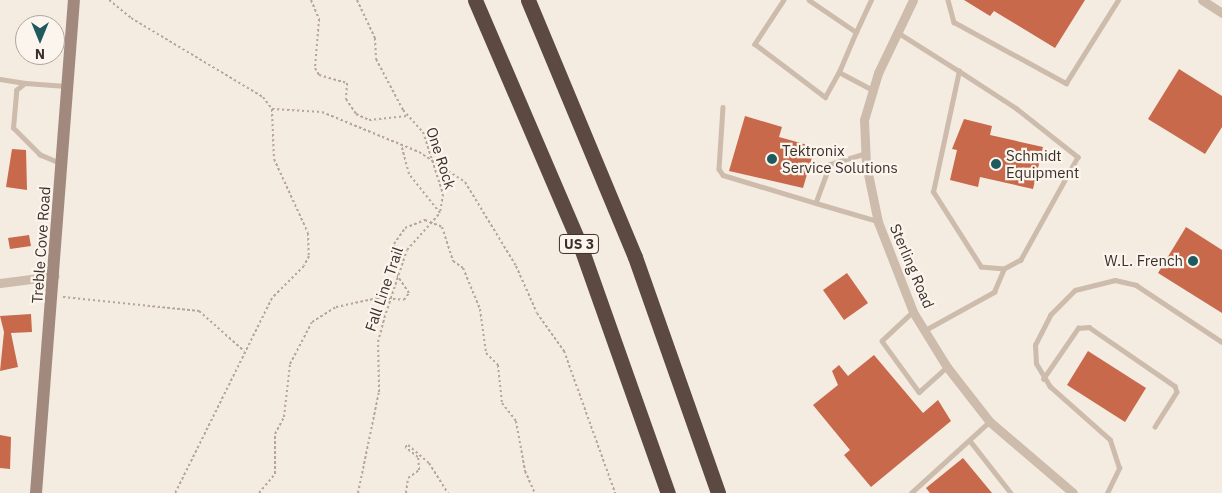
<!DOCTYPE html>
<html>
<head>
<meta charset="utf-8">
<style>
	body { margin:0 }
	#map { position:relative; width:1222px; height:493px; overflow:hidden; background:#f4ebe1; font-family:"IBM Plex Sans",sans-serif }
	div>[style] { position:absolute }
	.building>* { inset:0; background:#c8694b }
	.path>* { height:2px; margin-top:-1px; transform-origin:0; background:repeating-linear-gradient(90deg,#b9a596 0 2.5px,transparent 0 5px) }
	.lane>* { height:4.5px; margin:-2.25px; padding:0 2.25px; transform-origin:2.25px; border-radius:2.25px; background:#cdbbac }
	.street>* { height:9px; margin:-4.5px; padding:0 4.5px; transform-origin:4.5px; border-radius:4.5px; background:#cdbbac }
	.secondary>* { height:12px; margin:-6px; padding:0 6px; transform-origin:6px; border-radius:6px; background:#a18a7d }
	.highway>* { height:15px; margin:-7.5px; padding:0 7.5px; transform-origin:7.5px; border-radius:7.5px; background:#5c4a42 }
	.dots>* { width:14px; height:14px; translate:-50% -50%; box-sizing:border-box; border:2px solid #fbf5ee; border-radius:50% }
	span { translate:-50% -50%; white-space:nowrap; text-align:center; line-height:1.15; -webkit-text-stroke:4.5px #fbf5ee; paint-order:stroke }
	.shield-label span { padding:1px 4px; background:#fbf5ee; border:1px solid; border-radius:4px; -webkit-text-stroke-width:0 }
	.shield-label { font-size:14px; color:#3b302b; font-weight:700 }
	.poi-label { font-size:15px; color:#3b302b }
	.left { translate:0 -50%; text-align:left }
	.right { translate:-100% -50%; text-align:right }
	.street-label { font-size:15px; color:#3b302b }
	.north { position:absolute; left:15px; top:15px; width:50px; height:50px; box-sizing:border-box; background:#fbf5ee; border:1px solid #aea6a0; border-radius:50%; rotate:180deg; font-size:14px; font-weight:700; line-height:20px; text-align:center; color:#3b302b }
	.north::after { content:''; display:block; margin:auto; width:18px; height:22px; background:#1f5a5e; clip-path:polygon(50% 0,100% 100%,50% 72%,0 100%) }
</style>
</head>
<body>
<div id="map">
	<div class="building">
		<i style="clip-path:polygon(964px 0,1085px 0,1055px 48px,994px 11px,990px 16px)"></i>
		<i style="clip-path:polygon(1179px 69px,1222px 96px,1222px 127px,1205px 154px,1148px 119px)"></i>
		<i style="clip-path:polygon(745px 116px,782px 127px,779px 137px,815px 147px,803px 188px,729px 171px)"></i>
		<i style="clip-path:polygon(964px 119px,992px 126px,990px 135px,1043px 147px,1033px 189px,980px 177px,978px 187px,950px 180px,957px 150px,952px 149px)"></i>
		<i style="clip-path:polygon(12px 149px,26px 150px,27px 190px,6px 187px)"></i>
		<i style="clip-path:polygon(1186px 227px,1222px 250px,1222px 313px,1158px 273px)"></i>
		<i style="clip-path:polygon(29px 235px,31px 246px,10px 249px,8px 238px)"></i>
		<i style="clip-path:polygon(847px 273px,868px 303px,844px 320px,823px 290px)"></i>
		<i style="clip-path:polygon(31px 314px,32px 332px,11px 333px,18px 367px,0 371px,4px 332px,0 316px)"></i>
		<i style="clip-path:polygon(1088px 351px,1146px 388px,1125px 422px,1067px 385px)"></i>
		<i style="clip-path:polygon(874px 355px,923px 413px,938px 400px,951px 421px,871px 487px,844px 455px,850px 450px,813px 405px,838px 385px,832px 371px,839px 365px,848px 376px)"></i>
		<i style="clip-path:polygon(0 435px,11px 437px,10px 469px,0 468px)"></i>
		<i style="clip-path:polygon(963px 458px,992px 493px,930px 493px,926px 488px)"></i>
	</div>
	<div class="path">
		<i style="left:109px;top:0;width:28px;rotate:39deg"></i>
		<i style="left:131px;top:18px;width:154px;rotate:30.9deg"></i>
		<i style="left:263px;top:97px;width:15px;rotate:53deg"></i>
		<i style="left:272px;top:109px;width:50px;rotate:87.7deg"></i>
		<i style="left:274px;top:159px;width:81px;rotate:65.3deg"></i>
		<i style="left:308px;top:233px;width:23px;rotate:88deg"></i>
		<i style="left:309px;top:256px;width:11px;rotate:117deg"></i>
		<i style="left:304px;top:266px;width:45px;rotate:135deg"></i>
		<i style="left:272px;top:298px;width:218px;rotate:116.4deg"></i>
		<i style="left:311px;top:0;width:21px;rotate:67deg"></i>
		<i style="left:319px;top:19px;width:49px;rotate:94.7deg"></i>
		<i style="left:315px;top:68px;width:8px;rotate:60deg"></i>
		<i style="left:319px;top:75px;width:29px;rotate:16deg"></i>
		<i style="left:347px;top:83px;width:16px;rotate:94deg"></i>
		<i style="left:346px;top:99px;width:18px;rotate:56deg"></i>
		<i style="left:356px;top:114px;width:14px;rotate:25deg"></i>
		<i style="left:369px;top:120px;width:38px;rotate:-6deg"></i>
		<i style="left:357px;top:0;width:42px;rotate:64.7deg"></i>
		<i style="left:375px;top:38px;width:21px;rotate:87deg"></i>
		<i style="left:376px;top:59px;width:58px;rotate:62.1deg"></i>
		<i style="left:403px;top:110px;width:30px;rotate:48deg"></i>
		<i style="left:423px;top:132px;width:65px;rotate:72.1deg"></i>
		<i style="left:443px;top:194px;width:19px;rotate:99deg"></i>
		<i style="left:272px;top:109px;width:50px;rotate:3.4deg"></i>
		<i style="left:322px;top:112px;width:105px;rotate:22.4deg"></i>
		<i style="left:419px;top:152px;width:55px;rotate:33.1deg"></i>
		<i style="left:465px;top:182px;width:98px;rotate:58.7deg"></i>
		<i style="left:516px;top:266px;width:51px;rotate:65.9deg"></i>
		<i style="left:537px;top:313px;width:47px;rotate:54.6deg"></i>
		<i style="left:564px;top:351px;width:151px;rotate:70.2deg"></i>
		<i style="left:63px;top:297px;width:137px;rotate:5.9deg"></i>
		<i style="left:199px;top:311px;width:60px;rotate:41.6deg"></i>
		<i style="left:259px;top:493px;width:25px;rotate:-50deg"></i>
		<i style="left:275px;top:474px;width:40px;rotate:-90deg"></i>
		<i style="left:275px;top:434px;width:19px;rotate:-62deg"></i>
		<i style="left:284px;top:417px;width:53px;rotate:-83.5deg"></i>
		<i style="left:290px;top:364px;width:47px;rotate:-62.4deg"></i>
		<i style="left:312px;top:322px;width:28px;rotate:-32deg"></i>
		<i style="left:336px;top:307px;width:43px;rotate:-12.1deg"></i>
		<i style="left:378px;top:298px;width:26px;rotate:4deg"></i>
		<i style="left:404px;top:300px;width:9px;rotate:-54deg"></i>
		<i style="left:409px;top:293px;width:25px;rotate:-124deg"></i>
		<i style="left:395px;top:272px;width:28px;rotate:-92deg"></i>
		<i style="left:394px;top:244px;width:19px;rotate:-55deg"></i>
		<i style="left:405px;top:228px;width:22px;rotate:-22deg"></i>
		<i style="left:425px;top:220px;width:18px;rotate:22deg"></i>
		<i style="left:442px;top:227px;width:36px;rotate:72deg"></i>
		<i style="left:453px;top:261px;width:12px;rotate:35deg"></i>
		<i style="left:463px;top:268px;width:44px;rotate:67.5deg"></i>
		<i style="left:480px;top:309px;width:44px;rotate:82.2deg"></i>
		<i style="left:486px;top:353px;width:17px;rotate:45deg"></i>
		<i style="left:498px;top:365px;width:38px;rotate:84deg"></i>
		<i style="left:502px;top:403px;width:23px;rotate:52deg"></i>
		<i style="left:516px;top:421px;width:51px;rotate:79.8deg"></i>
		<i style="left:525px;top:471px;width:24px;rotate:66deg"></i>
		<i style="left:358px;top:493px;width:103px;rotate:-78.3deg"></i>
		<i style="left:379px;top:392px;width:50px;rotate:-91.1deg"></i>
		<i style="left:378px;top:342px;width:30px;rotate:-75deg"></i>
		<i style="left:386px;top:313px;width:66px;rotate:-71.6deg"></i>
		<i style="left:407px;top:250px;width:50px;rotate:-48.3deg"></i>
		<i style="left:440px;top:213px;width:50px;rotate:-128.5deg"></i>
		<i style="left:409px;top:174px;width:31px;rotate:-105deg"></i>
		<i style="left:406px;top:493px;width:15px;rotate:-82deg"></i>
		<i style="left:408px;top:478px;width:14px;rotate:-36deg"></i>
		<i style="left:419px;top:470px;width:13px;rotate:-94deg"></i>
		<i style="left:418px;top:457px;width:16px;rotate:-142deg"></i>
		<i style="left:405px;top:447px;width:4px;rotate:-34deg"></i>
		<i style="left:408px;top:445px;width:28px;rotate:41deg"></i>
		<i style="left:429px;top:463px;width:36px;rotate:58deg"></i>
	</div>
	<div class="lane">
		<i style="left:784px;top:0;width:53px;rotate:123.4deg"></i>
		<i style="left:755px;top:44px;width:88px;rotate:37.1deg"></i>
		<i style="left:825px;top:97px;width:29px;rotate:-61deg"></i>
		<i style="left:839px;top:72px;width:38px;rotate:28deg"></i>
		<i style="left:809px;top:0;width:57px;rotate:34.2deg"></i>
		<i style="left:856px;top:32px;width:35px;rotate:-65deg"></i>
		<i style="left:948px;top:0;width:23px;rotate:75deg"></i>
		<i style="left:954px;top:22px;width:128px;rotate:28.6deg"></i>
		<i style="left:1066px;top:83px;width:98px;rotate:-57.9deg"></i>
		<i style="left:897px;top:32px;width:73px;rotate:32.2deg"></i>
		<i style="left:959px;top:71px;width:68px;rotate:33deg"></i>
		<i style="left:1016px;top:108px;width:79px;rotate:38.3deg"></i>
		<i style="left:1078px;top:157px;width:118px;rotate:119deg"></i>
		<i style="left:1021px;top:260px;width:19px;rotate:152deg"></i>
		<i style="left:1004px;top:269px;width:23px;rotate:-175deg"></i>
		<i style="left:981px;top:267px;width:89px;rotate:-122.6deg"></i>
		<i style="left:933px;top:192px;width:124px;rotate:-77.9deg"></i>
		<i style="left:839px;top:72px;width:43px;rotate:-67deg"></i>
		<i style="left:0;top:79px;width:25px;rotate:9deg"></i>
		<i style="left:723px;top:107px;width:62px;rotate:93.7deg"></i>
		<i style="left:719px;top:169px;width:7px;rotate:56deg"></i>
		<i style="left:723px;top:175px;width:97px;rotate:16.8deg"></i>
		<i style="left:865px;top:154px;width:37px;rotate:163deg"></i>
		<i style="left:830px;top:165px;width:40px;rotate:110.2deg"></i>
		<i style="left:816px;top:203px;width:64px;rotate:16.4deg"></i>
		<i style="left:59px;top:163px;width:21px;rotate:-157deg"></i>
		<i style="left:40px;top:155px;width:38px;rotate:-135deg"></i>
		<i style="left:13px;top:128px;width:38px;rotate:-85deg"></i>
		<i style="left:16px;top:90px;width:11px;rotate:-38deg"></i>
		<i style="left:25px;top:83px;width:41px;rotate:4.2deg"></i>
		<i style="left:913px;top:312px;width:42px;rotate:136.9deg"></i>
		<i style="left:882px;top:341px;width:63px;rotate:54deg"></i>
		<i style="left:919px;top:392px;width:38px;rotate:-42deg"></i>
		<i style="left:927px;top:329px;width:77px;rotate:-28.9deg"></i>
		<i style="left:994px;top:292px;width:25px;rotate:-67deg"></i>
		<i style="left:1043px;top:379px;width:62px;rotate:-55.5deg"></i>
		<i style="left:1078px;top:328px;width:11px;rotate:-5deg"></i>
		<i style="left:1089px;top:327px;width:104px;rotate:34.5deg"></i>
		<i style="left:1175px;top:386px;width:6px;rotate:72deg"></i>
		<i style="left:1177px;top:392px;width:41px;rotate:122.2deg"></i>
		<i style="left:971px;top:442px;width:65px;rotate:51.9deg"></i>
		<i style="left:911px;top:493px;width:105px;rotate:-42.3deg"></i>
		<i style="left:1107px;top:493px;width:28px;rotate:-64deg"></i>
		<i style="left:1119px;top:468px;width:29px;rotate:-108deg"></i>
		<i style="left:1110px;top:440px;width:80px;rotate:-138.5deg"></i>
		<i style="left:1050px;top:387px;width:27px;rotate:-121deg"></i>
		<i style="left:1036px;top:364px;width:19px;rotate:-93deg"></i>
		<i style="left:1035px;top:345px;width:34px;rotate:-63deg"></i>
		<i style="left:1050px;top:315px;width:35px;rotate:-45deg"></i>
		<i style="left:1075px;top:290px;width:41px;rotate:-14deg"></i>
		<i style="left:1115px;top:280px;width:22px;rotate:13deg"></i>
		<i style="left:1136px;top:285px;width:103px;rotate:33.5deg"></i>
	</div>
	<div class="street">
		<i style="left:913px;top:0;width:81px;rotate:115.6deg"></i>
		<i style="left:878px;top:73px;width:49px;rotate:106.6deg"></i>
		<i style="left:864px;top:120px;width:44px;rotate:87.4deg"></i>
		<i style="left:866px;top:164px;width:59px;rotate:78.3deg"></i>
		<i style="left:878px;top:222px;width:97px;rotate:68.7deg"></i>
		<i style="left:913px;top:312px;width:65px;rotate:58.3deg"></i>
		<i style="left:947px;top:367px;width:70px;rotate:52deg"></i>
		<i style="left:990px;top:422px;width:109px;rotate:40.5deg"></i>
		<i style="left:1202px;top:0;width:24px;rotate:33deg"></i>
		<i style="left:0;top:283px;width:55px;rotate:-7.3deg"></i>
	</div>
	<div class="secondary">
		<i style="left:36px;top:493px;width:494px;rotate:-85.6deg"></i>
	</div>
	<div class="highway">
		<i style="left:475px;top:0;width:267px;rotate:66.8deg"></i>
		<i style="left:580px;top:245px;width:263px;rotate:70.5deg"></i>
		<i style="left:528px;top:0;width:278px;rotate:67.4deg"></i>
		<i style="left:635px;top:257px;width:250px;rotate:70.6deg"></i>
	</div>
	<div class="dots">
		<i style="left:772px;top:159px;background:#1f5a5e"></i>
		<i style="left:996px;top:164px;background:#1f5a5e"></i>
		<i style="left:1193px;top:261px;background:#1f5a5e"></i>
	</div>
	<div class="shield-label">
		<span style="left:579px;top:244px">US 3</span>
	</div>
	<div class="poi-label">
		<span class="left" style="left:782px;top:159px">Tektronix<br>Service Solutions</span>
		<span class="left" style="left:1006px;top:164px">Schmidt<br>Equipment</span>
		<span class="right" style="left:1183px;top:261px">W.L. French</span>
	</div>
	<div class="street-label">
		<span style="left:441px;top:158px;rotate:72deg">One Rock</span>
		<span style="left:41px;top:245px;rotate:-86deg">Treble Cove Road</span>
		<span style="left:912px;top:266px;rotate:67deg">Sterling Road</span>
		<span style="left:384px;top:289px;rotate:-71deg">Fall Line Trail</span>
	</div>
	<div class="north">N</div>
</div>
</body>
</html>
